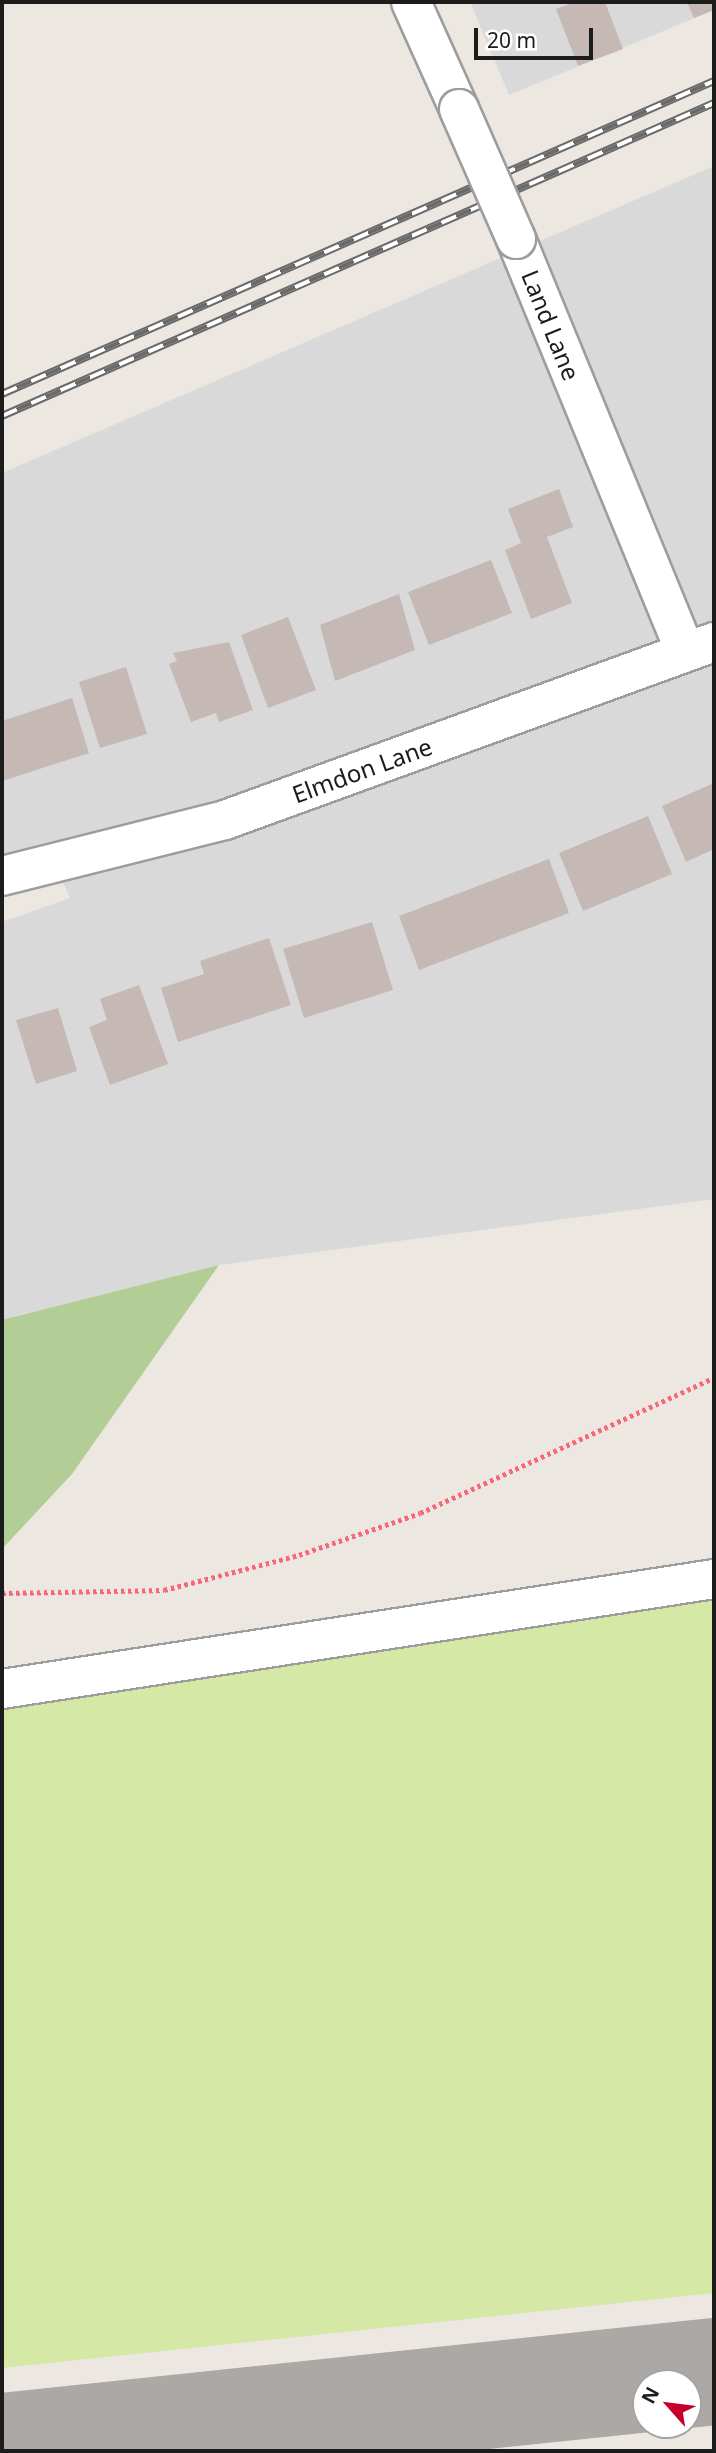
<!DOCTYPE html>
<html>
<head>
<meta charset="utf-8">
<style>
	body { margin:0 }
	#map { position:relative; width:716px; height:2453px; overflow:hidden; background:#ede7e1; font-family:"Noto Sans",sans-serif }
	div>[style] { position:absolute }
	.residential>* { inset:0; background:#dad9d9 }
	.grass>* { inset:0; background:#d5e8a6 }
	.forest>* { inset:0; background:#b2cd96 }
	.taxiway>* { height:107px; margin:-53.5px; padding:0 53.5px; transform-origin:53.5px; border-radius:53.5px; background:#aca8a6 }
	.building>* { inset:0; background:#c5b8b5 }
	.path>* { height:4.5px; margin-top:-2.25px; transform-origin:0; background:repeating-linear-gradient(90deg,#f96776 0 3.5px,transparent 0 7px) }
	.roads { filter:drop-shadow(2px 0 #9d9d9d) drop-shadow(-2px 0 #9d9d9d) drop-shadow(0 2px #9d9d9d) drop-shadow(0 -2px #9d9d9d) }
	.minor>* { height:38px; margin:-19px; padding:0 19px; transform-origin:19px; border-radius:19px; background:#fff }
	.rail>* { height:8px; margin-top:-4px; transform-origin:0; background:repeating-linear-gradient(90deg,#fff 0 16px,#6a6a6a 0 32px); box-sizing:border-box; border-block:2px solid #6a6a6a }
	.bridges { filter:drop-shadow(2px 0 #9d9d9d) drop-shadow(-2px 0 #9d9d9d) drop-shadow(0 2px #9d9d9d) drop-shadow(0 -2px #9d9d9d) }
	.minor-bridge>* { height:38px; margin:-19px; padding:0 19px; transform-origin:19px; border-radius:19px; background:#fff }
	span { translate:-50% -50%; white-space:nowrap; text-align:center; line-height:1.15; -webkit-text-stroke:7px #fff; paint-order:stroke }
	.street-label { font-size:24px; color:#1c1c1c }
	.frame { position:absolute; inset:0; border:4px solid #1c1c1c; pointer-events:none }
	.north { position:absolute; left:632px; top:2369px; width:70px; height:70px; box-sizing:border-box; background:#fff; border:2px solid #a4a4a4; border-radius:50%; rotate:298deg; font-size:19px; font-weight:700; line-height:28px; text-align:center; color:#1c1c1c }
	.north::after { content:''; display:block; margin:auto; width:24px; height:32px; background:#c7002a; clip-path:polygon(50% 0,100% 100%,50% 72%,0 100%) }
	.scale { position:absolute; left:474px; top:28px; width:119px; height:32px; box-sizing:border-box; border:4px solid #1c1c1c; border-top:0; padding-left:9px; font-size:21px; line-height:24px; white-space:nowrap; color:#1c1c1c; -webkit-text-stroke:5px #fff; paint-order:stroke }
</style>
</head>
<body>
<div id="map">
	<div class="residential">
		<i style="clip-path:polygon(470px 2px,714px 2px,714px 10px,509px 95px)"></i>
		<i style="clip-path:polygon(714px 166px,714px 1199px,219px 1265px,2px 1320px,2px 922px,70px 898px,51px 854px,2px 866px,2px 473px)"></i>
	</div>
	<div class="grass">
		<i style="clip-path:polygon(714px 1595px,714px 2293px,2px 2368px,2px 1700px)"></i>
	</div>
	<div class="forest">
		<i style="clip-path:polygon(219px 1265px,72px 1474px,2px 1549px,2px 1320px)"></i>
	</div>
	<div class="taxiway">
		<i style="left:2px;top:2446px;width:716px;rotate:-6.01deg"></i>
	</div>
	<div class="building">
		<i style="clip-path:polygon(575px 2px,605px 2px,623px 49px,578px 66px,556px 9px)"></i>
		<i style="clip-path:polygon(687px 2px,714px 2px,714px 10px,694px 18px)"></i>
		<i style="clip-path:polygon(559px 489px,573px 527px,547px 537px,572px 603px,531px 619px,505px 550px,521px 543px,508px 509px)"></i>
		<i style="clip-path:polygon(491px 560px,512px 613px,429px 645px,408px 592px)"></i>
		<i style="clip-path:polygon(399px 594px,415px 650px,335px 681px,320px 625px)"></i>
		<i style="clip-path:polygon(288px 617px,316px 690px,268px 708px,241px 635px)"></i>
		<i style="clip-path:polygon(229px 642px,253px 710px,219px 722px,216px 713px,191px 722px,169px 664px,177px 661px,173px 653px)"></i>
		<i style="clip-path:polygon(126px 667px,147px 734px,100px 748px,79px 682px)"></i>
		<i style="clip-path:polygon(72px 698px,89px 753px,2px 781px,2px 721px)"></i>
		<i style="clip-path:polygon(714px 783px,714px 849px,686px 862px,662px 806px)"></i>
		<i style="clip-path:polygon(648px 816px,672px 874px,583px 911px,559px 853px)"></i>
		<i style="clip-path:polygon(549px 859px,569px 913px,419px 970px,399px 916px)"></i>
		<i style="clip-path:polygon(372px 922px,393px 990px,304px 1018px,283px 949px)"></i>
		<i style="clip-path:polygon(269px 938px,291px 1005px,178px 1042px,161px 988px,204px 974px,200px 961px)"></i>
		<i style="clip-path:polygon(139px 985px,168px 1064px,110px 1085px,89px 1027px,107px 1020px,100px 999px)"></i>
		<i style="clip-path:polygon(58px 1008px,77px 1071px,36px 1084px,16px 1020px)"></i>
	</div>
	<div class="path">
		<i style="left:2px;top:1593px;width:162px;rotate:-1.1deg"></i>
		<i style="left:164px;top:1590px;width:139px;rotate:-14.5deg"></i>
		<i style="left:299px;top:1555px;width:128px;rotate:-19.1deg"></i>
		<i style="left:420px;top:1513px;width:324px;rotate:-24.7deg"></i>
	</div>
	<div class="roads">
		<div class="minor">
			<i style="left:411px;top:2px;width:117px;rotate:65.8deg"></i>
			<i style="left:516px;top:239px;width:445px;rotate:67.7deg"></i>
			<i style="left:2px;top:876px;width:230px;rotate:-14.1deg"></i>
			<i style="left:225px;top:820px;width:520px;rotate:-20deg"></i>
			<i style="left:2px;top:1689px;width:720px;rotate:-8.78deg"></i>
		</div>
	</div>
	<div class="rail">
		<i style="left:2px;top:394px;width:778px;rotate:-23.73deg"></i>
		<i style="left:2px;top:416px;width:778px;rotate:-23.73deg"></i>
	</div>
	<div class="bridges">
		<div class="minor-bridge">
			<i style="left:459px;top:109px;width:142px;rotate:66.3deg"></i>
		</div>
	</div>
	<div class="street-label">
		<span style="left:551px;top:325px;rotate:68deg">Land Lane</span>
		<span style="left:362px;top:770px;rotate:-20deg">Elmdon Lane</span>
	</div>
	<div class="frame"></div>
	<div class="north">N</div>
	<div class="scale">20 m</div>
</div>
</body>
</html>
